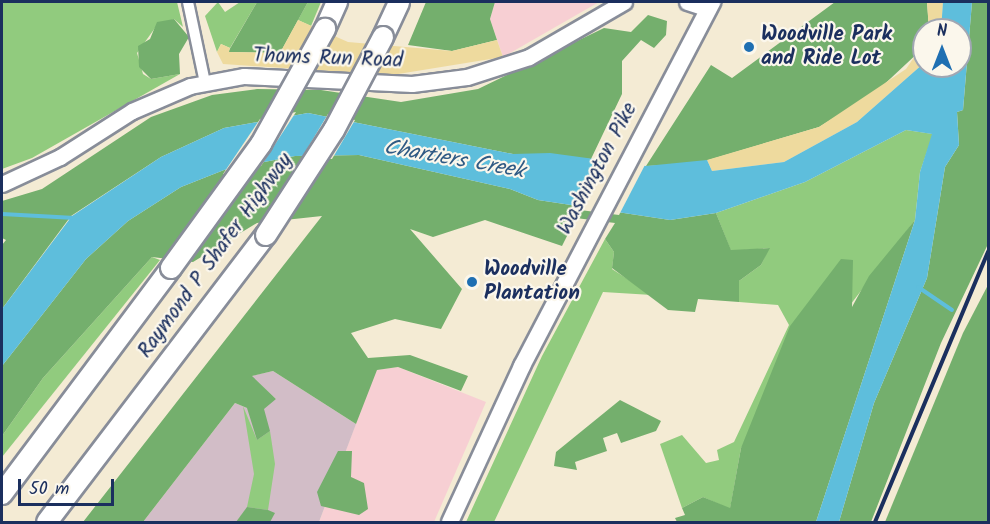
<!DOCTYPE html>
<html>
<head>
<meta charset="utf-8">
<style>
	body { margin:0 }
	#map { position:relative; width:990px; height:524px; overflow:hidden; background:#f4ebd4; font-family:Kalam,sans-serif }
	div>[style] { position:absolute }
	.built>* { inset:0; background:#f7cfd3 }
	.industrial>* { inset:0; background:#d2bdc7 }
	.green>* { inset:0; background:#91cb7e }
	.forest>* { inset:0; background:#74af6d }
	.sand>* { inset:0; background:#eeda9e }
	.water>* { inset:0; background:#5ebedc }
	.pier>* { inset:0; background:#f4ebd4 }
	.stream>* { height:4px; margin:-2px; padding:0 2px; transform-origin:2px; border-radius:2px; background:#5ebedc }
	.roads { filter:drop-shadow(2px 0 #888d99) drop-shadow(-2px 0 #888d99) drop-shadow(0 2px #888d99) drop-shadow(0 -2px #888d99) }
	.street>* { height:10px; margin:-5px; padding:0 5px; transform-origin:5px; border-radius:5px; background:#fff }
	.secondary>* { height:15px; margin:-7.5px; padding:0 7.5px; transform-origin:7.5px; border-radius:7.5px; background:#fff }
	.primary>* { height:16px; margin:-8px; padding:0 8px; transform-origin:8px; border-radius:8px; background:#fff }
	.highway>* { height:20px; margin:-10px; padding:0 10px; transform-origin:10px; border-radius:10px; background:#fff }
	.rail>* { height:4px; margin:-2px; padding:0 2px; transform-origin:2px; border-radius:2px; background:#1b2f5e }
	.bridges { filter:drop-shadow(2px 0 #888d99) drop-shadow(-2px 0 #888d99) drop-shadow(0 2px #888d99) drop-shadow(0 -2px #888d99) }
	.highway-bridge>* { height:20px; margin:-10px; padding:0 10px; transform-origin:10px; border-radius:10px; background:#fff }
	.dots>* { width:16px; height:16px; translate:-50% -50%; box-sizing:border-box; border:3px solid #fbf7ec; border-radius:50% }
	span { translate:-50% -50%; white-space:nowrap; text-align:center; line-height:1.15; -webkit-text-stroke:4.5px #fbf7ec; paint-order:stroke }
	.poi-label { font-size:21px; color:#1b2f5e; font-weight:700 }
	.left { translate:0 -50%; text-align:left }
	.street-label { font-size:21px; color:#1b2f5e }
	.water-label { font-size:22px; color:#2f5a84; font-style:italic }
	.frame { position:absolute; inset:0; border:3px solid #1b2f5e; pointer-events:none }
	.north { position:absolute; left:912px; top:18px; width:60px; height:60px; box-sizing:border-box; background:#fbf7ec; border:2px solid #a1a7b3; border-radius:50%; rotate:0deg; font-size:16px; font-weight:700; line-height:24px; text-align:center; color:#1b2f5e }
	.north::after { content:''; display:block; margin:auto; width:21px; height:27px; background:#1f6fb2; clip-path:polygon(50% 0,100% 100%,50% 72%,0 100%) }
	.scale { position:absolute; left:18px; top:479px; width:96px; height:27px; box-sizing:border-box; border:3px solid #1b2f5e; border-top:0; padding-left:8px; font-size:18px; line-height:21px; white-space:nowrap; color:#1b2f5e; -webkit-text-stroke:4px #fbf7ec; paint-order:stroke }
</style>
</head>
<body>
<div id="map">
	<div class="built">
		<i style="clip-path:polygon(495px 2px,599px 2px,503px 57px,490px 19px)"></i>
		<i style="clip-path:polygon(398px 367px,486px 402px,434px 522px,319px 522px,376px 370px)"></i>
	</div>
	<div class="industrial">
		<i style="clip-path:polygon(273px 371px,356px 424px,319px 522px,143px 522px,235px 403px,247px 408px,276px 399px,251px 376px)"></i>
	</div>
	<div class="green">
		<i style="clip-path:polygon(2px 2px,177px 2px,183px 27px,174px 19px,155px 28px,137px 53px,143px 74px,151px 79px,180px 74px,32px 158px,2px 169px)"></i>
		<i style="clip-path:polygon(218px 2px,225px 12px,240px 2px,257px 2px,230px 48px,221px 44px,217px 52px,205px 16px)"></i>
		<i style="clip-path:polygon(308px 2px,321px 2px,311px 26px,298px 20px)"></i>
		<i style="clip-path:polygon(906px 130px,933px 134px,920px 172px,915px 220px,741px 448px,730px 509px,703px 497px,682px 508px,660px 444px,682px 435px,706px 463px,719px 460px,717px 450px,734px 442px,789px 325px,778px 305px,739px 302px,739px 281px,761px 265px,769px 248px,731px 251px,716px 213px,805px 182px)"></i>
		<i style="clip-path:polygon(605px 239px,614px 252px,612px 269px,652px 295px,603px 292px,494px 522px,466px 522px,542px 356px)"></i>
		<i style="clip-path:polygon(152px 257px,160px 260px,2px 457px,2px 436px,43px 378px)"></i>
		<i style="clip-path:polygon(243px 406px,257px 440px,270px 431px,275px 464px,268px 510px,247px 507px,254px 474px)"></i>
	</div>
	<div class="forest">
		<i style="clip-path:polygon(257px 2px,308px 2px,280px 53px,228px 52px)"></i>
		<i style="clip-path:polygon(426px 2px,495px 2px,490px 19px,497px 40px,452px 51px,408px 45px)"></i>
		<i style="clip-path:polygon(835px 2px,927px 2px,929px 30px,924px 30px,921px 50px,876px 92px,819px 127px,695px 164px,646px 166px,711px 65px,732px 78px)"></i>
		<i style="clip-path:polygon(972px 2px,988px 2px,988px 244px,941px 343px,871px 522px,839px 522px,874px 403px,927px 278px,945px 167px,959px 145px,957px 112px,963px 110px)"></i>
		<i style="clip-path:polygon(648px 15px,667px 21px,666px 35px,654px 48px,641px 40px,622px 61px,622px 94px,591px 159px,513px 154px,308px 113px,224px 128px,161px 157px,71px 216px,2px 309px,2px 245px,6px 240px,2px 238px,2px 201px,42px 189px,151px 117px,212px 95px,257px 89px,321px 90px,401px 102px,478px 89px,604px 28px,631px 32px)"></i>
		<i style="clip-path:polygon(174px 19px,189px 37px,179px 54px,180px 74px,151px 79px,139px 67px,138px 46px,150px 39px,157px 22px)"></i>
		<i style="clip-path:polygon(359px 155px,510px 189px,538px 200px,670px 220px,716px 213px,731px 250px,770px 248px,761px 265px,739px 281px,739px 302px,698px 299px,695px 312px,668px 310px,612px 268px,614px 252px,605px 239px,615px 223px,576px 218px,562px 246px,485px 220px,433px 237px,410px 229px,462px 289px,441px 329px,395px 319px,351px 333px,368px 358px,410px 355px,468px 376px,461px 391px,398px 367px,377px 370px,356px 424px,273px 371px,252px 376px,276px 399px,264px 409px,270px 431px,257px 440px,247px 408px,235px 403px,143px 522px,83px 522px,322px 216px,257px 223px,193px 262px,152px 257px,43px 378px,2px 436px,2px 366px,86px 259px,128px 221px,181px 187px,224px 170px,295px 156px)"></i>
		<i style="clip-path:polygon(915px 220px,816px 522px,677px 522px,675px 518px,685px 515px,682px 508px,703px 497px,730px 508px,741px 448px,790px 326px,841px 259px,853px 260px,852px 307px,869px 276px)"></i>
		<i style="clip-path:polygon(988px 285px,988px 522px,885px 522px,963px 333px)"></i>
		<i style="clip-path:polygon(620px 400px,661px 421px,656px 431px,621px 443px,617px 433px,603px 438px,607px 451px,575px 462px,577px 470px,554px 466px,556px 452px)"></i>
		<i style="clip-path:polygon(338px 451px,352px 451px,351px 477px,364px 483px,368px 509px,359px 515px,321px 506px,317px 492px)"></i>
		<i style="clip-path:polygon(247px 507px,268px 510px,275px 513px,270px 522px,236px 522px)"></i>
	</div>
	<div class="sand">
		<i style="clip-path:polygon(927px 2px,943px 2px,941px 30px,929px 30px)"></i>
		<i style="clip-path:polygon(298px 20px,348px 42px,452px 51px,497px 40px,503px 57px,392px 75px,223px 64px,217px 52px,221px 44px,230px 48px,229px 52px,280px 53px)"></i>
		<i style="clip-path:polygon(924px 43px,924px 63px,857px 122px,784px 162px,712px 171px,707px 160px,819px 127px,906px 69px)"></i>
	</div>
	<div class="water">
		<i style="clip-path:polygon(943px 2px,972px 2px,963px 110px,957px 112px,959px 145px,945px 167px,927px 278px,874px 403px,839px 522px,816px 522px,915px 220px,920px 172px,932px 134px,906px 130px,805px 182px,716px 213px,670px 220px,538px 200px,510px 189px,359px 155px,295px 156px,224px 170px,181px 187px,128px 221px,86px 259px,2px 366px,2px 309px,72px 216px,161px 157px,224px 128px,308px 113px,513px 154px,550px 153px,646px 166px,707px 160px,712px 171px,784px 162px,857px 122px,924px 63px,960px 66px,960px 30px,941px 30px)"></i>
	</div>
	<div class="pier">
		<i style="clip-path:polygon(296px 112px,261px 166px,223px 174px,260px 119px)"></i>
		<i style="clip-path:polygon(328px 114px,355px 120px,332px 159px,301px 159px)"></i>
		<i style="clip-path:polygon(608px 158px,646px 163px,619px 215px,580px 210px)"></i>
	</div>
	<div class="stream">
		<i style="left:2px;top:214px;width:73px;rotate:3.1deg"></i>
		<i style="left:918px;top:287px;width:41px;rotate:34.1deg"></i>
	</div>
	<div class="roads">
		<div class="street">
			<i style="left:188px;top:2px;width:83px;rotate:78.1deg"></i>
		</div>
		<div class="secondary">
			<i style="left:687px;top:2px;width:22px;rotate:18deg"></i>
			<i style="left:2px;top:184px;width:64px;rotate:-25deg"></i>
			<i style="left:60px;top:157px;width:85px;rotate:-32.6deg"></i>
			<i style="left:132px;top:111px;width:63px;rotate:-23.3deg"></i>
			<i style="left:190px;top:86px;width:55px;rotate:-10.5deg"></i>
			<i style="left:244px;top:76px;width:168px;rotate:2.7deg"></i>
			<i style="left:412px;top:84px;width:55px;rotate:-7.3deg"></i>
			<i style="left:467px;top:77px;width:65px;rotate:-17.9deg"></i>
			<i style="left:529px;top:57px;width:110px;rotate:-30.1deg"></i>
		</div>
		<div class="primary">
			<i style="left:450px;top:522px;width:172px;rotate:-65.2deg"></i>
			<i style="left:522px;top:366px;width:411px;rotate:-62.4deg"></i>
		</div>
		<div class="highway">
			<i style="left:325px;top:29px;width:30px;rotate:-66deg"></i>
			<i style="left:383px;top:37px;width:38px;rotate:-65deg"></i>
			<i style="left:2px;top:494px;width:282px;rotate:-53.2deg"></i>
			<i style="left:47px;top:522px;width:361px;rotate:-52.7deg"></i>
		</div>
	</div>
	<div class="rail">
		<i style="left:875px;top:522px;width:293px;rotate:-67.3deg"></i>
	</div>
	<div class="bridges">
		<div class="highway-bridge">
			<i style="left:266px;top:235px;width:125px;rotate:-57.1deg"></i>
			<i style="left:334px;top:130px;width:105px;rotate:-62.2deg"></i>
			<i style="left:171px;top:268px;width:153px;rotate:-54deg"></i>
			<i style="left:261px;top:144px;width:132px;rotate:-60.9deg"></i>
		</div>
	</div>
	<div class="dots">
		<i style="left:749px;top:47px;background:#1f6fb2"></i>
		<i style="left:472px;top:282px;background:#1f6fb2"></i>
	</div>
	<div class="poi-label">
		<span class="left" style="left:761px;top:47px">Woodville Park<br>and Ride Lot</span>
		<span class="left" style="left:484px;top:282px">Woodville<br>Plantation</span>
	</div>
	<div class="street-label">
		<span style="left:328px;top:59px;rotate:2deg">Thoms Run Road</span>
		<span style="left:598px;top:169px;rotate:-62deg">Washington Pike</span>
		<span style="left:216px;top:256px;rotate:-54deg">Raymond P Shafer Highway</span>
	</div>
	<div class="water-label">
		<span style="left:454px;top:160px;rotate:10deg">Chartiers Creek</span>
	</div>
	<div class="frame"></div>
	<div class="north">N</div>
	<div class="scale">50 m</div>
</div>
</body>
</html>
